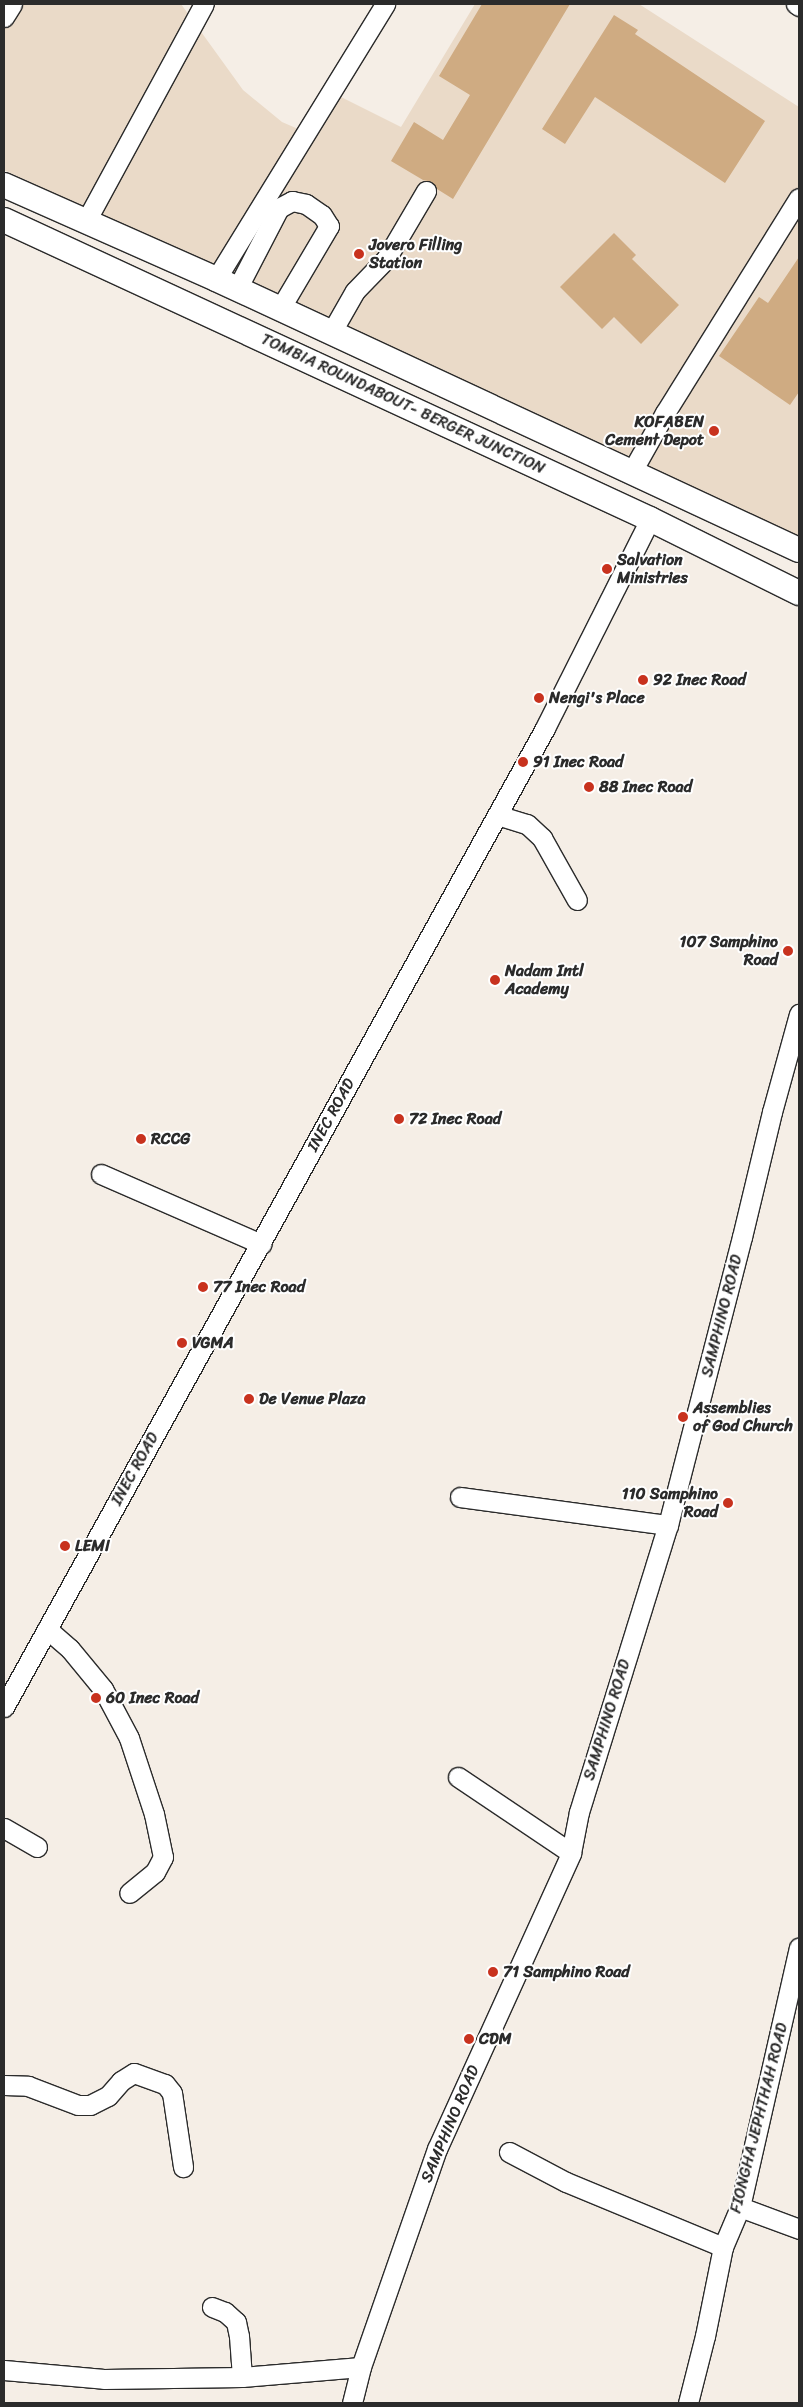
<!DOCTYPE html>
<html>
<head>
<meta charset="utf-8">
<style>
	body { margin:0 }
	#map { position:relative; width:803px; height:2407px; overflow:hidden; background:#f5eee6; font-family:Sriracha,sans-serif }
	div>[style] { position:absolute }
	.built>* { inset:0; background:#eadac8 }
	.building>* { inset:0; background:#cfab82 }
	.roads { filter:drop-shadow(1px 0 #2b2b2b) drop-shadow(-1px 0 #2b2b2b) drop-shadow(0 1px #2b2b2b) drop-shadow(0 -1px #2b2b2b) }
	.minor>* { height:19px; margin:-9.5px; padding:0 9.5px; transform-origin:9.5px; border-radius:9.5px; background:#fff }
	.major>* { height:24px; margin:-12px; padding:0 12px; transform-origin:12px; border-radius:12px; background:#fff }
	.dots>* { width:14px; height:14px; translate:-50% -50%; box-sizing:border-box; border:2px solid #fff; border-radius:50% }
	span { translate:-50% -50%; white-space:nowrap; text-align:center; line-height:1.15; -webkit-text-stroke:4px #fff; paint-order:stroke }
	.poi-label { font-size:16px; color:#2b2b2b; font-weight:700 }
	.left { translate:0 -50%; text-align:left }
	.right { translate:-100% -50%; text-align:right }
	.street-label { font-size:16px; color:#2b2b2b }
	.frame { position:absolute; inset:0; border:5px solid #2b2b2b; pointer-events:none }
</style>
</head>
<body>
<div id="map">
	<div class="built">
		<i style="clip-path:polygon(4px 4px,181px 4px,243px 90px,282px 122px,312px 135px,339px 96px,401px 127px,475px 4px,639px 4px,799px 107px,799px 538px,4px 170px)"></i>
	</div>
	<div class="building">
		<i style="clip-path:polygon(482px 4px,570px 4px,453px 199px,437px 189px,432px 182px,423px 180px,391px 161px,414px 122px,443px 140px,470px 95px,439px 76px)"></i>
		<i style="clip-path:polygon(614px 15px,638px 30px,635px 34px,765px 121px,725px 183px,595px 97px,565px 144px,542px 129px)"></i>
		<i style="clip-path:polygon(614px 233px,636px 255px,632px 259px,679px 305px,641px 344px,614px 317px,602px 329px,560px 287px)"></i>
		<i style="clip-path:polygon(799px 257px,799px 392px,790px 405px,719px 356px,759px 297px,768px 303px)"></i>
	</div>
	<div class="roads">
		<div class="minor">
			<i style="left:796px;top:4px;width:4px;rotate:34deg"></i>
			<i style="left:4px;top:17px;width:15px;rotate:-58deg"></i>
			<i style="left:86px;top:221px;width:247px;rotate:-61.5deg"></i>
			<i style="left:216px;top:279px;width:323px;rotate:-58.4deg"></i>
			<i style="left:237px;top:289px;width:91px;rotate:-62.6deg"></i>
			<i style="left:279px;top:208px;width:15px;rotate:-28deg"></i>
			<i style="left:292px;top:201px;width:14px;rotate:12deg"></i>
			<i style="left:306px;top:204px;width:19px;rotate:35deg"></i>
			<i style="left:322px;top:215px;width:13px;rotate:58deg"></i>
			<i style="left:329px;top:226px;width:96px;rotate:120.6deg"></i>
			<i style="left:331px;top:333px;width:48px;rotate:-60.3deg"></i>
			<i style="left:355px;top:291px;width:45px;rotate:-45.9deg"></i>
			<i style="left:386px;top:259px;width:79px;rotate:-59.5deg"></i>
			<i style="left:631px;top:473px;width:69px;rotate:-60.5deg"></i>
			<i style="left:665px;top:413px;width:253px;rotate:-58.1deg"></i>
			<i style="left:497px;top:815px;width:31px;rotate:17deg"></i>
			<i style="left:527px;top:824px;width:21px;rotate:43deg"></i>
			<i style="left:542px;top:838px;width:71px;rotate:60.6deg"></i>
			<i style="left:101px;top:1174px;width:175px;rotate:23.6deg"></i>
			<i style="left:460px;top:1497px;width:210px;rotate:7.7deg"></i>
			<i style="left:47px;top:1629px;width:30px;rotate:41deg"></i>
			<i style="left:70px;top:1649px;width:52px;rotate:50.5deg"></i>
			<i style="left:103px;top:1689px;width:55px;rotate:62deg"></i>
			<i style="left:129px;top:1738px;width:80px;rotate:71.8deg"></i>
			<i style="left:154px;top:1814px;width:44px;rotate:78.2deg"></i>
			<i style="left:163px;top:1857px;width:17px;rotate:118deg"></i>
			<i style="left:155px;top:1872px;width:33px;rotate:141deg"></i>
			<i style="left:4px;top:1707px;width:1119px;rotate:-61.07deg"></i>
			<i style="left:545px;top:728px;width:234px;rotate:-63.3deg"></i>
			<i style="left:458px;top:1777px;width:136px;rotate:33.9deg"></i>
			<i style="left:4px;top:1828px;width:38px;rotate:30deg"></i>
			<i style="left:4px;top:2085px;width:24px;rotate:2deg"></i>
			<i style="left:28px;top:2086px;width:53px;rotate:20.8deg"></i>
			<i style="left:78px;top:2105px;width:12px"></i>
			<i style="left:90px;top:2105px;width:20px;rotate:-27deg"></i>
			<i style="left:108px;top:2096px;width:20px;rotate:-49deg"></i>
			<i style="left:121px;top:2081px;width:15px;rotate:-32deg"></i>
			<i style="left:134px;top:2073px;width:33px;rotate:20deg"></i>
			<i style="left:165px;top:2084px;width:11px;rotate:52deg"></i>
			<i style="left:172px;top:2093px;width:75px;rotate:81.5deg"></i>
			<i style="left:509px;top:2152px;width:64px;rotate:27.8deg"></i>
			<i style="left:566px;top:2182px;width:170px;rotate:22.5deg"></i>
			<i style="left:740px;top:2207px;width:63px;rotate:20.4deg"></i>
			<i style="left:212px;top:2307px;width:14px;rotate:21deg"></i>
			<i style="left:225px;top:2312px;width:15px;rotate:42deg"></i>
			<i style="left:236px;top:2322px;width:14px;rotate:78deg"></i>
			<i style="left:239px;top:2336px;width:41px;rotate:85.8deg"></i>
			<i style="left:4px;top:2370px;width:100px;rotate:5.1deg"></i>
			<i style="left:104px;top:2379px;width:138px;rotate:-0.8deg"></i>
			<i style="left:242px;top:2377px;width:119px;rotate:-4.8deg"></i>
			<i style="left:352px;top:2403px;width:37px;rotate:-76deg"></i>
			<i style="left:361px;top:2367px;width:231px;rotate:-70.8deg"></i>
			<i style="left:437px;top:2149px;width:325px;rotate:-65.6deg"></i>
			<i style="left:571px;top:1853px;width:42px;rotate:-79deg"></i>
			<i style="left:579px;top:1812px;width:300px;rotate:-72.8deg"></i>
			<i style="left:668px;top:1525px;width:297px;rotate:-75.6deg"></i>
			<i style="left:742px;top:1237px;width:129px;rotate:-76.5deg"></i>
			<i style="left:772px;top:1112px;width:102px;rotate:-74.6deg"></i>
			<i style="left:688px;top:2403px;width:69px;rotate:-75.8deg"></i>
			<i style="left:705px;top:2336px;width:91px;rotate:-78.6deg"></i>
			<i style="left:723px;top:2247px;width:43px;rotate:-67deg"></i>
			<i style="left:740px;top:2207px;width:266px;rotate:-77.2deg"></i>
		</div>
		<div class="major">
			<i style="left:4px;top:185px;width:232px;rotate:23.9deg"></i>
			<i style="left:216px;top:279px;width:643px;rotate:24.93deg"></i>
			<i style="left:4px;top:220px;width:712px;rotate:24.84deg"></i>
			<i style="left:650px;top:519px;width:166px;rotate:26.4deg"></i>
		</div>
	</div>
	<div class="dots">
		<i style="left:359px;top:254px;background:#c8321e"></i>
		<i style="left:714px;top:431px;background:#c8321e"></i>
		<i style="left:607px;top:569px;background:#c8321e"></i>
		<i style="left:643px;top:680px;background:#c8321e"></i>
		<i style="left:539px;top:698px;background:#c8321e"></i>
		<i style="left:523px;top:762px;background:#c8321e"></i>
		<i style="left:589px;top:787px;background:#c8321e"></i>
		<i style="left:788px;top:951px;background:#c8321e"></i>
		<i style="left:495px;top:980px;background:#c8321e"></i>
		<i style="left:399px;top:1119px;background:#c8321e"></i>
		<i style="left:141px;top:1139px;background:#c8321e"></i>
		<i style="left:203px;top:1287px;background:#c8321e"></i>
		<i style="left:182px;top:1343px;background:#c8321e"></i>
		<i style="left:249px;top:1399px;background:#c8321e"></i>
		<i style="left:683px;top:1417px;background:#c8321e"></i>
		<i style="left:728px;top:1503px;background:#c8321e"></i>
		<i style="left:65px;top:1546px;background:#c8321e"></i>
		<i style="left:96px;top:1698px;background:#c8321e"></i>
		<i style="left:493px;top:1972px;background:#c8321e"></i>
		<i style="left:469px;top:2039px;background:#c8321e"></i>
	</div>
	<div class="poi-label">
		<span class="left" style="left:369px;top:254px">Jovero Filling<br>Station</span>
		<span class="right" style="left:704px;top:431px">KOFABEN<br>Cement Depot</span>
		<span class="left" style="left:617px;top:569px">Salvation<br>Ministries</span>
		<span class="left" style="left:653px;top:680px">92 Inec Road</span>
		<span class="left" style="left:549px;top:698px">Nengi's Place</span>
		<span class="left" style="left:533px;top:762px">91 Inec Road</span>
		<span class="left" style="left:599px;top:787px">88 Inec Road</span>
		<span class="right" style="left:778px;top:951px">107 Samphino<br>Road</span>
		<span class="left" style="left:505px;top:980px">Nadam Intl<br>Academy</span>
		<span class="left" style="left:409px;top:1119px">72 Inec Road</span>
		<span class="left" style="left:151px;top:1139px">RCCG</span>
		<span class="left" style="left:213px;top:1287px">77 Inec Road</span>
		<span class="left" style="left:192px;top:1343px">VGMA</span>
		<span class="left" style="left:259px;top:1399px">De Venue Plaza</span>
		<span class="left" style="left:693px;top:1417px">Assemblies<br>of God Church</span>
		<span class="right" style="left:718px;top:1503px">110 Samphino<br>Road</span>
		<span class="left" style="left:75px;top:1546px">LEMI</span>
		<span class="left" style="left:106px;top:1698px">60 Inec Road</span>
		<span class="left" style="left:503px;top:1972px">71 Samphino Road</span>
		<span class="left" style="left:479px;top:2039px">CDM</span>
	</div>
	<div class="street-label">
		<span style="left:403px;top:404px;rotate:25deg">TOMBIA ROUNDABOUT- BERGER JUNCTION</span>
		<span style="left:331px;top:1115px;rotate:-61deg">INEC ROAD</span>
		<span style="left:722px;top:1316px;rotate:-76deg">SAMPHINO ROAD</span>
		<span style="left:135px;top:1469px;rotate:-61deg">INEC ROAD</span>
		<span style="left:607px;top:1720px;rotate:-73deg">SAMPHINO ROAD</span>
		<span style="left:759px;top:2118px;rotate:-76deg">FIONGHA JEPHTHAH ROAD</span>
		<span style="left:450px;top:2124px;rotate:-67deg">SAMPHINO ROAD</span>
	</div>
	<div class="frame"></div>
</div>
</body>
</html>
